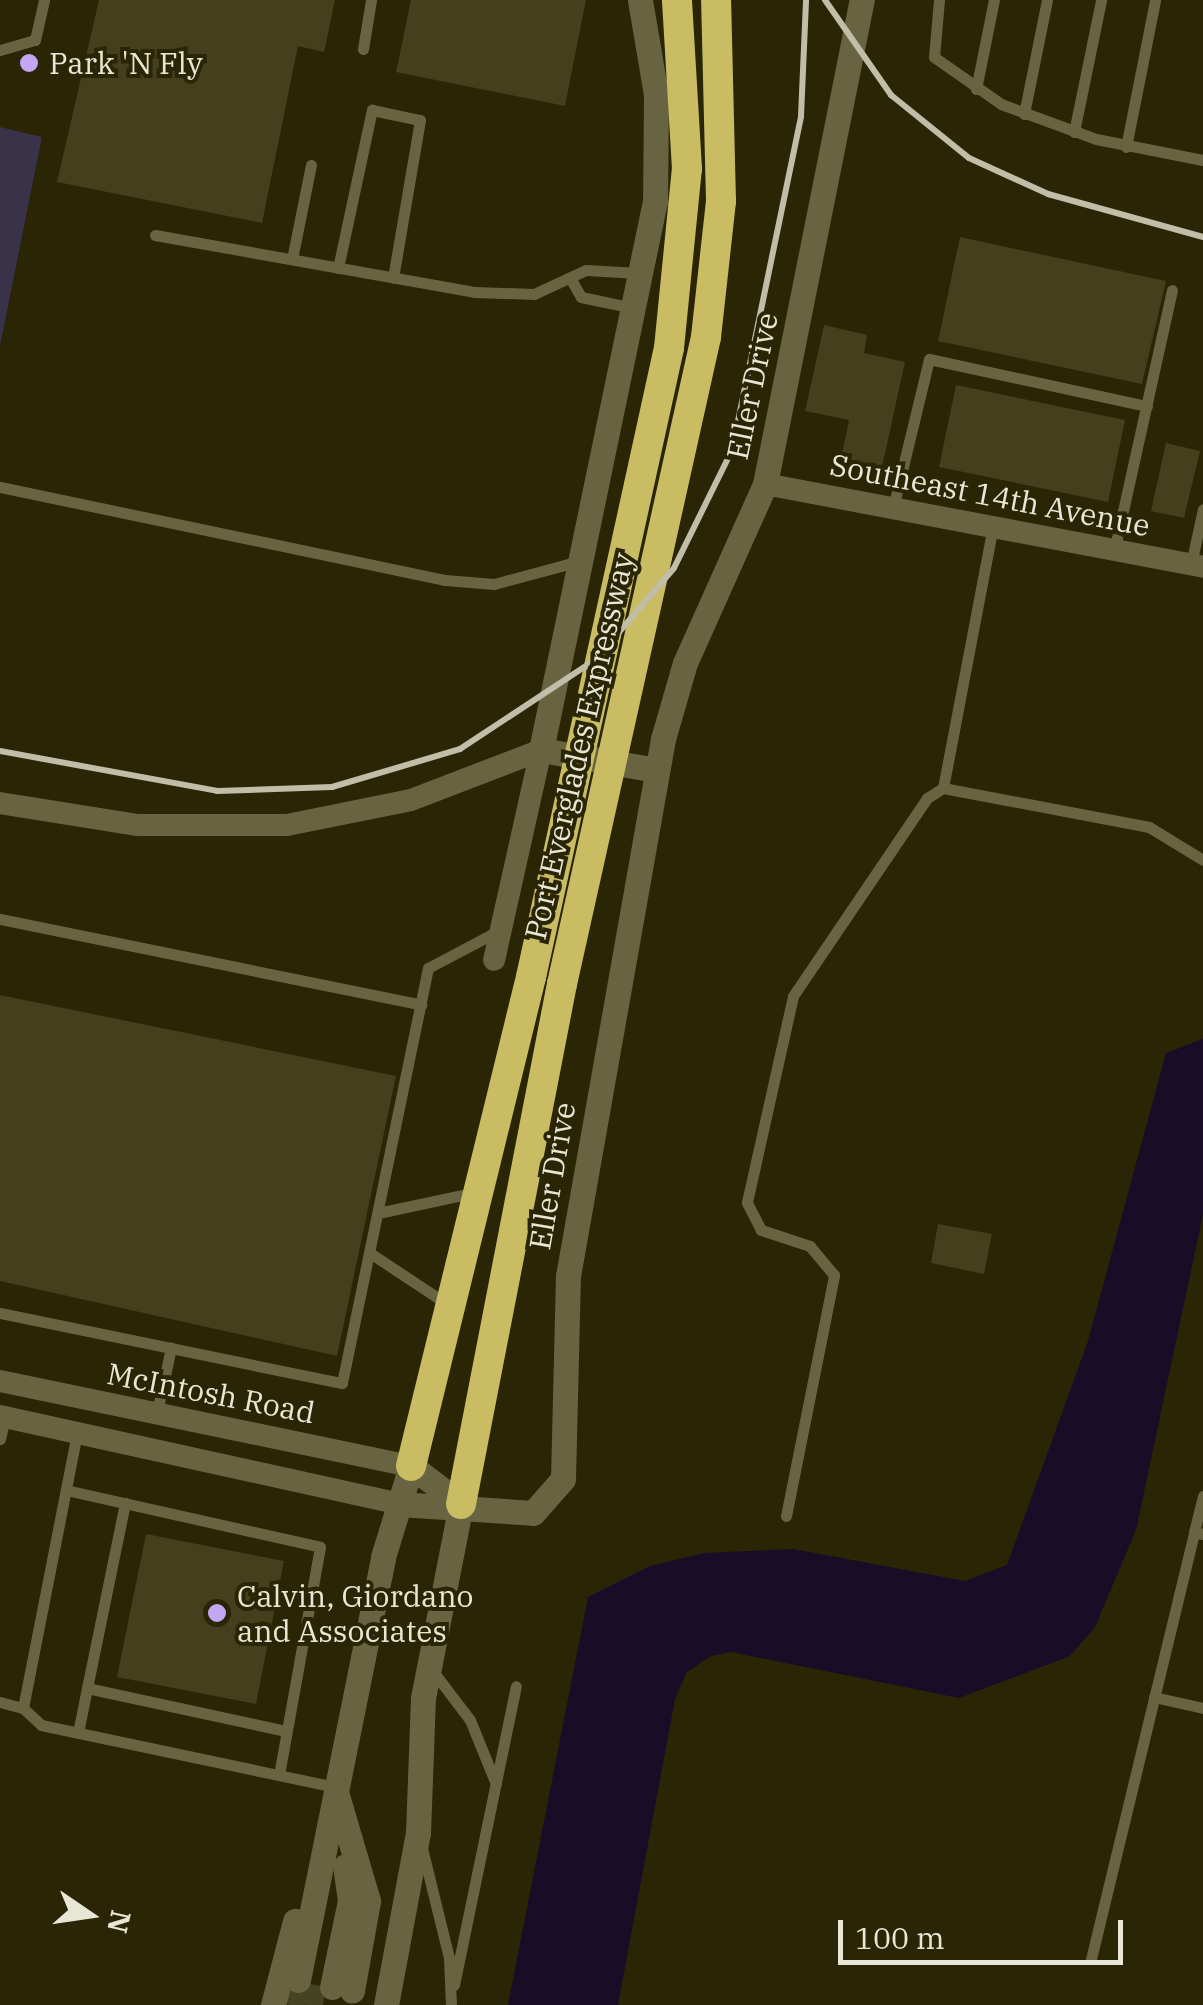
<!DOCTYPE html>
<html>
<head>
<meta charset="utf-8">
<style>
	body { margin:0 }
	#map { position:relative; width:1203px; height:2005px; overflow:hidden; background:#292505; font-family:"IBM Plex Serif",serif }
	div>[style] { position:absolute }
	.green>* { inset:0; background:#3a3249 }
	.water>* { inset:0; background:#180d27 }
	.building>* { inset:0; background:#443f1c }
	.tertiary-tunnel>* { height:25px; margin-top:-12.5px; transform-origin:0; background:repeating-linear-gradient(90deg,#464224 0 25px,transparent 0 37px) }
	.service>* { height:11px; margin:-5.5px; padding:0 5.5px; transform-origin:5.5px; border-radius:5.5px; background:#686441 }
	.minor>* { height:22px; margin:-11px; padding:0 11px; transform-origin:11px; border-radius:11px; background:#686441 }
	.tertiary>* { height:25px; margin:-12.5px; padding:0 12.5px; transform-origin:12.5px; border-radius:12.5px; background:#686441 }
	.motorway>* { height:30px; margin:-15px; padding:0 15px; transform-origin:15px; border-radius:15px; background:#c9bc62 }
	.rail>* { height:6px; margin:-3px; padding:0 3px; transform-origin:3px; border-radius:3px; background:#c0bda8 }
	.dots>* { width:28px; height:28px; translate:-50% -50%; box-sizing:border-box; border:5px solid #292505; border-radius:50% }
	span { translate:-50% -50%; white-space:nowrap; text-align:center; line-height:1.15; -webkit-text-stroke:8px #292505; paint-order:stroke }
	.poi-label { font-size:30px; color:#e8e6d4 }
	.left { translate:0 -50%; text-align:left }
	.street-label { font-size:30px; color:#e8e6d4 }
	.north { position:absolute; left:40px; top:1865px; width:100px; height:100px; -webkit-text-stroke:8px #292505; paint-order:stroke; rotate:103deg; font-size:28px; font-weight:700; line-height:40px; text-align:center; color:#e8e6d4 }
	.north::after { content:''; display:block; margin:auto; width:35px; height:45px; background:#e8e6d4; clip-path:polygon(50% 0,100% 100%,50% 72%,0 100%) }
	.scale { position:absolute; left:838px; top:1920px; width:285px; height:45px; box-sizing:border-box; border:5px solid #e8e6d4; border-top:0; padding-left:12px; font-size:30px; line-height:35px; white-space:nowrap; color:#e8e6d4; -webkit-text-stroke:8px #292505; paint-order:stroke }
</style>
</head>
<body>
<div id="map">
	<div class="green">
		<i style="clip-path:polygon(0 127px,42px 137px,0 346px)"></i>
	</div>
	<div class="water">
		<i style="clip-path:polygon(1203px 1039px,1203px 1214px,1136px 1530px,1095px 1627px,1070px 1656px,959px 1698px,731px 1652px,711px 1656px,687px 1672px,675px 1699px,618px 2005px,508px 2005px,588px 1597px,650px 1566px,705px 1553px,793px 1549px,965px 1581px,1007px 1565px,1088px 1341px,1166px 1053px)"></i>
	</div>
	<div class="building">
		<i style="clip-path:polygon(99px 0,335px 0,324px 52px,298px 46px,262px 223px,57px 182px)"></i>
		<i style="clip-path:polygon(411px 0,586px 0,565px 106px,396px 72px)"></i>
		<i style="clip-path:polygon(960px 237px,1166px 281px,1142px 384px,938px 341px)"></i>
		<i style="clip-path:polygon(824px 325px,867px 335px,864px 353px,905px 362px,882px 467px,841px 458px,849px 420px,805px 411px)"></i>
		<i style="clip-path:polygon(956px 385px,1125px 420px,1108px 502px,939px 467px)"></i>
		<i style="clip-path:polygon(1166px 443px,1200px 451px,1184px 518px,1151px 511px)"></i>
		<i style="clip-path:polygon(0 995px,396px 1076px,337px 1356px,0 1281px)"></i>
		<i style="clip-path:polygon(938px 1224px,992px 1234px,984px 1274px,931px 1263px)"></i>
		<i style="clip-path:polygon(146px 1534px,284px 1561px,256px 1704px,117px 1677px)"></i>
	</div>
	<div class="tertiary-tunnel">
		<i style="left:292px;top:2005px;width:26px;rotate:-77deg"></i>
		<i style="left:310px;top:2005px;width:21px;rotate:-79deg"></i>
	</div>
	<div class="service">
		<i style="left:939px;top:0;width:57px;rotate:95deg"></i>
		<i style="left:934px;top:57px;width:82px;rotate:35deg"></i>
		<i style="left:1001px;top:104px;width:101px;rotate:20.2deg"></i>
		<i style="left:1096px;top:139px;width:109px;rotate:11.1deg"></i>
		<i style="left:363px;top:49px;width:50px;rotate:-80.7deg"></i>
		<i style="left:0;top:50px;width:36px;rotate:-16deg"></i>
		<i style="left:35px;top:40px;width:41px;rotate:-77.3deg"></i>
		<i style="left:976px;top:89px;width:91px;rotate:-78.6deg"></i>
		<i style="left:1024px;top:114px;width:116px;rotate:-78.6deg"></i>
		<i style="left:1074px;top:132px;width:135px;rotate:-78.4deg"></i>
		<i style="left:1126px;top:147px;width:150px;rotate:-78.8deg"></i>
		<i style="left:155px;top:235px;width:324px;rotate:10.1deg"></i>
		<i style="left:474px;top:292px;width:60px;rotate:1.9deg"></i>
		<i style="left:534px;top:294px;width:57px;rotate:-24.8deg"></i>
		<i style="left:586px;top:270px;width:53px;rotate:3.2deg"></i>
		<i style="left:292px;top:259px;width:96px;rotate:-78.6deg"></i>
		<i style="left:338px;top:268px;width:162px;rotate:-77.9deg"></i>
		<i style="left:372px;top:110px;width:49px;rotate:11.8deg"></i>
		<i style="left:420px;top:120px;width:160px;rotate:99.7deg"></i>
		<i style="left:572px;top:281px;width:18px;rotate:61deg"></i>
		<i style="left:581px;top:297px;width:53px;rotate:11.9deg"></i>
		<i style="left:0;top:487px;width:455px;rotate:11.8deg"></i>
		<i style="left:445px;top:580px;width:49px;rotate:4.7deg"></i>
		<i style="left:494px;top:584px;width:88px;rotate:-15.1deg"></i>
		<i style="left:893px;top:508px;width:153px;rotate:-76.4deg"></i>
		<i style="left:929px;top:359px;width:223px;rotate:12.2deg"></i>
		<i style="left:1115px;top:547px;width:263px;rotate:-77.5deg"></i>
		<i style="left:1191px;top:564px;width:56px;rotate:-77.7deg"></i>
		<i style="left:943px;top:788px;width:268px;rotate:-79.2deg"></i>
		<i style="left:0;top:919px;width:430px;rotate:11.5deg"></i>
		<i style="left:378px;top:1213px;width:100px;rotate:-12.1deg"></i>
		<i style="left:370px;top:1253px;width:96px;rotate:33.5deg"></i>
		<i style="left:0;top:1313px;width:349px;rotate:11.6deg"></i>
		<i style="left:342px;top:1383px;width:424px;rotate:-78.3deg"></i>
		<i style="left:428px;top:968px;width:79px;rotate:-27.9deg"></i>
		<i style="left:157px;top:1412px;width:66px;rotate:-77.7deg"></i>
		<i style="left:0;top:1439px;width:22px;rotate:-77deg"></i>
		<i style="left:66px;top:1490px;width:260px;rotate:12.6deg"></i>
		<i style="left:320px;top:1547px;width:231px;rotate:100.2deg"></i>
		<i style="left:1203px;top:1496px;width:37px;rotate:104deg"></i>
		<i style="left:1194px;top:1532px;width:9px;rotate:13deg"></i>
		<i style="left:125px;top:1503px;width:189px;rotate:101.6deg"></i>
		<i style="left:87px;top:1688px;width:204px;rotate:12.2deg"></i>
		<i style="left:786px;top:1516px;width:246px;rotate:-78.7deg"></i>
		<i style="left:834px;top:1275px;width:38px;rotate:-130deg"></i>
		<i style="left:810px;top:1246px;width:52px;rotate:-161.9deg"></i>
		<i style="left:761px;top:1230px;width:31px;rotate:-117deg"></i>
		<i style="left:747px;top:1202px;width:211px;rotate:-77.4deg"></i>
		<i style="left:793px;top:996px;width:239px;rotate:-55.9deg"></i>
		<i style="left:927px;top:798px;width:19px;rotate:-32deg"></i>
		<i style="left:943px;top:788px;width:210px;rotate:10.7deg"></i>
		<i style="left:1149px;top:827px;width:63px;rotate:31.4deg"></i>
		<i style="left:432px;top:1670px;width:63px;rotate:52.8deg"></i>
		<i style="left:470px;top:1720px;width:69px;rotate:67.9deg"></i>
		<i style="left:1154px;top:1697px;width:50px;rotate:12.7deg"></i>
		<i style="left:0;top:1702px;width:24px;rotate:15deg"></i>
		<i style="left:23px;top:1708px;width:25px;rotate:43deg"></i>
		<i style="left:41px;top:1725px;width:300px;rotate:11.9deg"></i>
		<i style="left:23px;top:1708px;width:281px;rotate:-78.9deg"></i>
		<i style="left:78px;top:1733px;width:46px;rotate:-78.7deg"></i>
		<i style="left:422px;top:1848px;width:113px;rotate:76.2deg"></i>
		<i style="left:449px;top:1958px;width:47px;rotate:87.6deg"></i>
		<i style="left:1091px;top:1959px;width:439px;rotate:-76.4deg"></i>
		<i style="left:454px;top:1985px;width:305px;rotate:-78.3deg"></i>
	</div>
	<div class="minor">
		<i style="left:765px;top:484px;width:446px;rotate:10.7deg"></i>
		<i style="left:0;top:803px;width:140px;rotate:9.1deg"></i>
		<i style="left:138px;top:825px;width:149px"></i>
		<i style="left:287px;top:825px;width:126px;rotate:-11.4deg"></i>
		<i style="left:411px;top:800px;width:139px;rotate:-21deg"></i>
		<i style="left:541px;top:750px;width:215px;rotate:102.6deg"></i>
		<i style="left:0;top:1381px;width:420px;rotate:11.7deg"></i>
		<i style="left:0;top:1416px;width:409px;rotate:12.4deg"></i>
	</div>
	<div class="tertiary">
		<i style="left:640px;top:0;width:96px;rotate:80.4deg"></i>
		<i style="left:656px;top:95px;width:106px;rotate:90.5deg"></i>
		<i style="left:655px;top:201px;width:561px;rotate:101.73deg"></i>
		<i style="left:541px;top:750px;width:118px;rotate:9.8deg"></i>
		<i style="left:399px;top:1504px;width:134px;rotate:3.8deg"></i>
		<i style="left:533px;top:1513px;width:45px;rotate:-48.6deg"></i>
		<i style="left:563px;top:1479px;width:203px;rotate:-88.6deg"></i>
		<i style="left:568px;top:1276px;width:545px;rotate:-79.97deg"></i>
		<i style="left:663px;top:739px;width:79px;rotate:-73.9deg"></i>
		<i style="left:685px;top:663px;width:196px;rotate:-65.9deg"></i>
		<i style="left:765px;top:484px;width:494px;rotate:-78.7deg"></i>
		<i style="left:336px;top:1792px;width:114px;rotate:73.6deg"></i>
		<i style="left:368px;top:1901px;width:91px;rotate:100.1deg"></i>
		<i style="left:298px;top:1980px;width:431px;rotate:-78.6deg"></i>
		<i style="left:383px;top:1557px;width:95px;rotate:-72.9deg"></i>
		<i style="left:411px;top:1466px;width:63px;rotate:37.2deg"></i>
		<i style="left:332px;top:1987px;width:88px;rotate:-78.2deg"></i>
		<i style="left:350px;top:1901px;width:35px;rotate:-98deg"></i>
		<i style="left:273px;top:2005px;width:87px;rotate:-75.3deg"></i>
		<i style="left:386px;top:2005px;width:175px;rotate:-79.5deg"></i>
		<i style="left:418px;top:1833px;width:135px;rotate:-87.9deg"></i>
		<i style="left:423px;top:1698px;width:198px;rotate:-78.9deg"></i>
	</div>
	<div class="motorway">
		<i style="left:411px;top:1466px;width:504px;rotate:-76.21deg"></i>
		<i style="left:531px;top:977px;width:644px;rotate:-77.63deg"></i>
		<i style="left:669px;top:348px;width:180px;rotate:-84.3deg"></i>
		<i style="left:687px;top:169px;width:169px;rotate:-93.4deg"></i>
		<i style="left:461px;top:1504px;width:530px;rotate:-79.01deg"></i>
		<i style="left:562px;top:984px;width:663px;rotate:-77.45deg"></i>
		<i style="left:706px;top:337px;width:137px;rotate:-83.7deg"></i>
		<i style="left:721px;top:201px;width:201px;rotate:-91.4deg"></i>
	</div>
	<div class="rail">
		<i style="left:825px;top:0;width:116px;rotate:55.2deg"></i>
		<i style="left:891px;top:95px;width:100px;rotate:38.9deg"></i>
		<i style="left:969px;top:158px;width:87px;rotate:24.5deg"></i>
		<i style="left:1048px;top:194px;width:161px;rotate:15.5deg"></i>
		<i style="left:0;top:751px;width:221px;rotate:10.4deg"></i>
		<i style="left:217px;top:791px;width:115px;rotate:-2deg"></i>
		<i style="left:332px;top:787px;width:134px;rotate:-16.5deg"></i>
		<i style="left:460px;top:749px;width:162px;rotate:-33.4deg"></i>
		<i style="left:595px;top:660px;width:121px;rotate:-49.3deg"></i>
		<i style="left:674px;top:568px;width:131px;rotate:-63.8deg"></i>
		<i style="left:732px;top:450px;width:341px;rotate:-78.3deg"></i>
		<i style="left:801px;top:116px;width:116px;rotate:-87.5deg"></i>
	</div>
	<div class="dots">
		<i style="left:29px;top:63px;background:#c3a7f2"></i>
		<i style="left:217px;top:1613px;background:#c3a7f2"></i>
	</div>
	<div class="poi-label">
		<span class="left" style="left:49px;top:63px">Park 'N Fly</span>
		<span class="left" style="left:237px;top:1613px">Calvin, Giordano<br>and Associates</span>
	</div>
	<div class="street-label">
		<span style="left:752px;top:386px;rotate:-78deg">Eller Drive</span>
		<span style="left:990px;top:495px;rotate:11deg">Southeast 14th Avenue</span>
		<span style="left:579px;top:746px;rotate:-77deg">Port Everglades Expressway</span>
		<span style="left:552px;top:1176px;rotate:-80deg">Eller Drive</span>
		<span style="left:211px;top:1393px;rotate:11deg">McIntosh Road</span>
	</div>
	<div class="north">N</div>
	<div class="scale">100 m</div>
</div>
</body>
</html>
